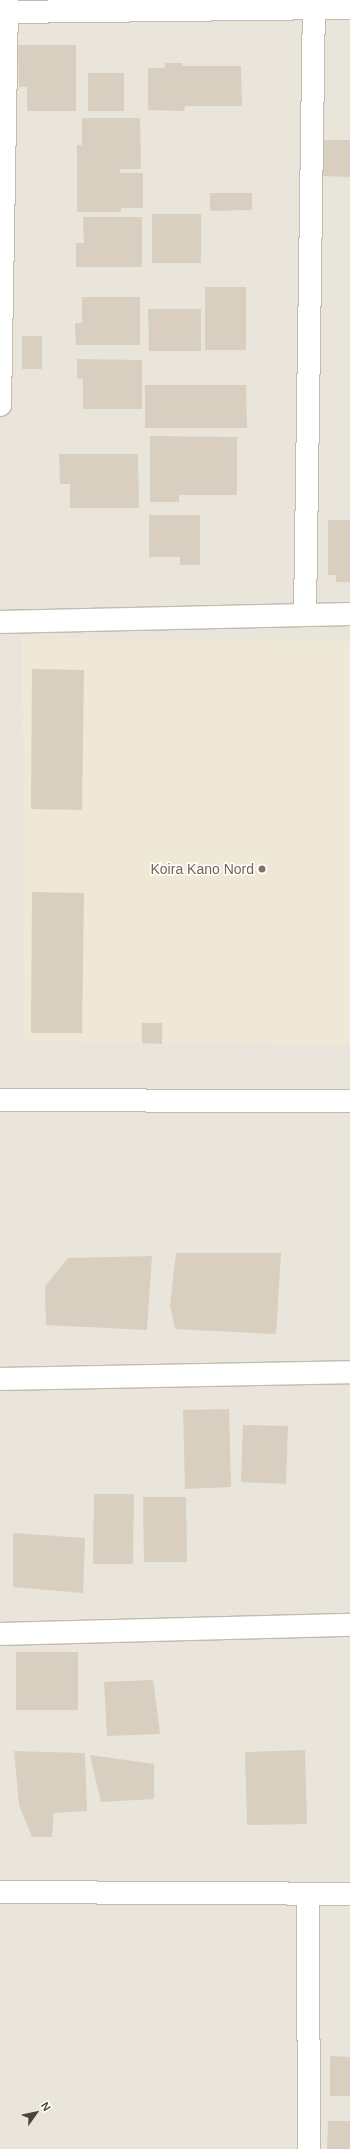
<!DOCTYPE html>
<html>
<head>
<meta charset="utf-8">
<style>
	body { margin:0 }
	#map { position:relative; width:350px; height:2149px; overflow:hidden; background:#f6f3ec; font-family:Arial,sans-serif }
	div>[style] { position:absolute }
	.residential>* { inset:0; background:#eae5da }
	.education>* { inset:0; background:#efe8d6 }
	.building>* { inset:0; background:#d8cfc1 }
	.roads { filter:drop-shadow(1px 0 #c2bbae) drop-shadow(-1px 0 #c2bbae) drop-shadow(0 1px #c2bbae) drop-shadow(0 -1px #c2bbae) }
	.minor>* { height:22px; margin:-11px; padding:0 11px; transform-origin:11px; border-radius:11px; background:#fff }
	.dots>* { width:11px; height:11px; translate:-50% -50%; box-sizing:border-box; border:2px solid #fff; border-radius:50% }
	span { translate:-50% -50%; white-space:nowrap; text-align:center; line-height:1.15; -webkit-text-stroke:3px #fff; paint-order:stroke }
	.education-label { font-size:14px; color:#785e54 }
	.right { translate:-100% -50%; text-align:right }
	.north { position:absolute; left:16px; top:2093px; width:40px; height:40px; -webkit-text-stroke:3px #fff; paint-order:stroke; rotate:57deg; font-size:11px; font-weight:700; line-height:16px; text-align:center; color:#4b4439 }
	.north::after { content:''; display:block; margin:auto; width:14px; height:18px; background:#4b4439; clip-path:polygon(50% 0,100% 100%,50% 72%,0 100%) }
</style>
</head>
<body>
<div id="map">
	<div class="residential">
		<i style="clip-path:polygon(0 0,350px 0,350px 2149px,0 2149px)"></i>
	</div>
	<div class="education">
		<i style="clip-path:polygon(22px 638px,350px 641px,350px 1044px,24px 1041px)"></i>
	</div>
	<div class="building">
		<i style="clip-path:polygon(18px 45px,76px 45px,76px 111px,27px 111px,27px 87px,19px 87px)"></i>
		<i style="clip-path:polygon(165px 63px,182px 63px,182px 66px,241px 66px,242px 106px,185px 106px,184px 111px,148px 110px,148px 68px,165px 68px)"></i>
		<i style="clip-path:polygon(88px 73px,124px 73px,124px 111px,88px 111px)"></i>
		<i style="clip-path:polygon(82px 118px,140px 118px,141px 169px,120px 169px,120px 173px,143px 173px,143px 208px,121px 208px,121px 212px,77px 212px,77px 145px,82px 145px)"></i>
		<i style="clip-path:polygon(323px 140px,350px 140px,350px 177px,322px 176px)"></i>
		<i style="clip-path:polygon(210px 193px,252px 193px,252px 210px,210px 211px)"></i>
		<i style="clip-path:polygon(152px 214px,201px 214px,201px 263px,152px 263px)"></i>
		<i style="clip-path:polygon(83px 217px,142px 217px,142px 267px,76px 267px,76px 243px,84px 243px)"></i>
		<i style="clip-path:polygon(205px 287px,246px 287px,246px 350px,205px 350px)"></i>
		<i style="clip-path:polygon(82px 297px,140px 297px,140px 345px,76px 345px,75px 323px,82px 323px)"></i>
		<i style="clip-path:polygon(148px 309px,201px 309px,201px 351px,149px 351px)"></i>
		<i style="clip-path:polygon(22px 336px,42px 336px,42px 369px,22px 369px)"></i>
		<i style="clip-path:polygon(77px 359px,142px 360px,142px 409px,83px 409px,83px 379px,77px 379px)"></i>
		<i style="clip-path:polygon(145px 385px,246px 385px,247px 428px,145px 428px)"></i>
		<i style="clip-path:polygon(150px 436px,237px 437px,237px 495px,179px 495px,179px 502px,150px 502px)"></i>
		<i style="clip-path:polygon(59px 454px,138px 454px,139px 508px,70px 508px,70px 484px,60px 484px)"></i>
		<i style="clip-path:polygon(149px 515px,200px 515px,200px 565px,180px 565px,180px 557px,149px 557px)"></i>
		<i style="clip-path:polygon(328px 520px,350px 520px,350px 582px,336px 582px,336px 575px,328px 575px)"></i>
		<i style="clip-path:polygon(32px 669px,84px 670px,82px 810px,31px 809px)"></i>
		<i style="clip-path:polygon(32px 892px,84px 893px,82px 1033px,31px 1033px)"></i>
		<i style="clip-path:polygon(142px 1023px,162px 1023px,162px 1044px,142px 1043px)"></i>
		<i style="clip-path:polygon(176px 1253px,281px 1253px,276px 1334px,175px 1329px,170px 1305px)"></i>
		<i style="clip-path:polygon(152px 1256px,147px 1330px,46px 1325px,45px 1286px,68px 1258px)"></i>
		<i style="clip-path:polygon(229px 1409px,231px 1487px,185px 1489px,183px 1410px)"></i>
		<i style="clip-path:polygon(243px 1425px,288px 1426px,286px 1484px,241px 1482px)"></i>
		<i style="clip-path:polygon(94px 1494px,134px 1494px,133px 1564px,93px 1564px)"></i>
		<i style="clip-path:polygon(143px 1497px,186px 1497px,187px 1562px,144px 1562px)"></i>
		<i style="clip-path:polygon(13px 1533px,85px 1538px,83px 1593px,13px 1587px)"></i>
		<i style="clip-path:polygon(16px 1652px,78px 1652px,78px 1710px,16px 1710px)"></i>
		<i style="clip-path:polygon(153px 1680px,160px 1734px,107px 1736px,104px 1682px)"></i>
		<i style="clip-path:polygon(305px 1750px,307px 1824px,247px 1825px,245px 1752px)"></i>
		<i style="clip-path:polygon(14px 1751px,85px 1753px,87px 1811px,54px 1813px,52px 1837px,32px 1837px,19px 1805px)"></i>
		<i style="clip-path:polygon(90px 1755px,154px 1764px,154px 1799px,101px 1802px)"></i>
		<i style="clip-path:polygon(330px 2056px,350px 2057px,350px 2096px,330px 2096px)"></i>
		<i style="clip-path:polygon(328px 2121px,350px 2121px,350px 2149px,327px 2149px)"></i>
	</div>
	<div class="roads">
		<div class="minor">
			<i style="left:7px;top:12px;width:343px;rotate:-0.7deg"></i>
			<i style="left:0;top:405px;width:405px;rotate:-89deg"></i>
			<i style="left:305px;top:614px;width:614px;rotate:-89.16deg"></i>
			<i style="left:0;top:622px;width:350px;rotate:-1.3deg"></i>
			<i style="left:0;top:1100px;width:350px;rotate:0.2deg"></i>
			<i style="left:0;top:1379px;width:350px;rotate:-1.1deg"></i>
			<i style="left:0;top:1634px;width:350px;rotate:-1.5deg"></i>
			<i style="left:0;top:1892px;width:350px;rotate:0.3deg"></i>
			<i style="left:308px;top:1894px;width:255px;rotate:89.8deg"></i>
		</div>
	</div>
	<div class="dots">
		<i style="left:262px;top:869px;background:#8d6e63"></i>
	</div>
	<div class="education-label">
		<span class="right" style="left:254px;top:869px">Koira Kano Nord</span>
	</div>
	<div class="north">N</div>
</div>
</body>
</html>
